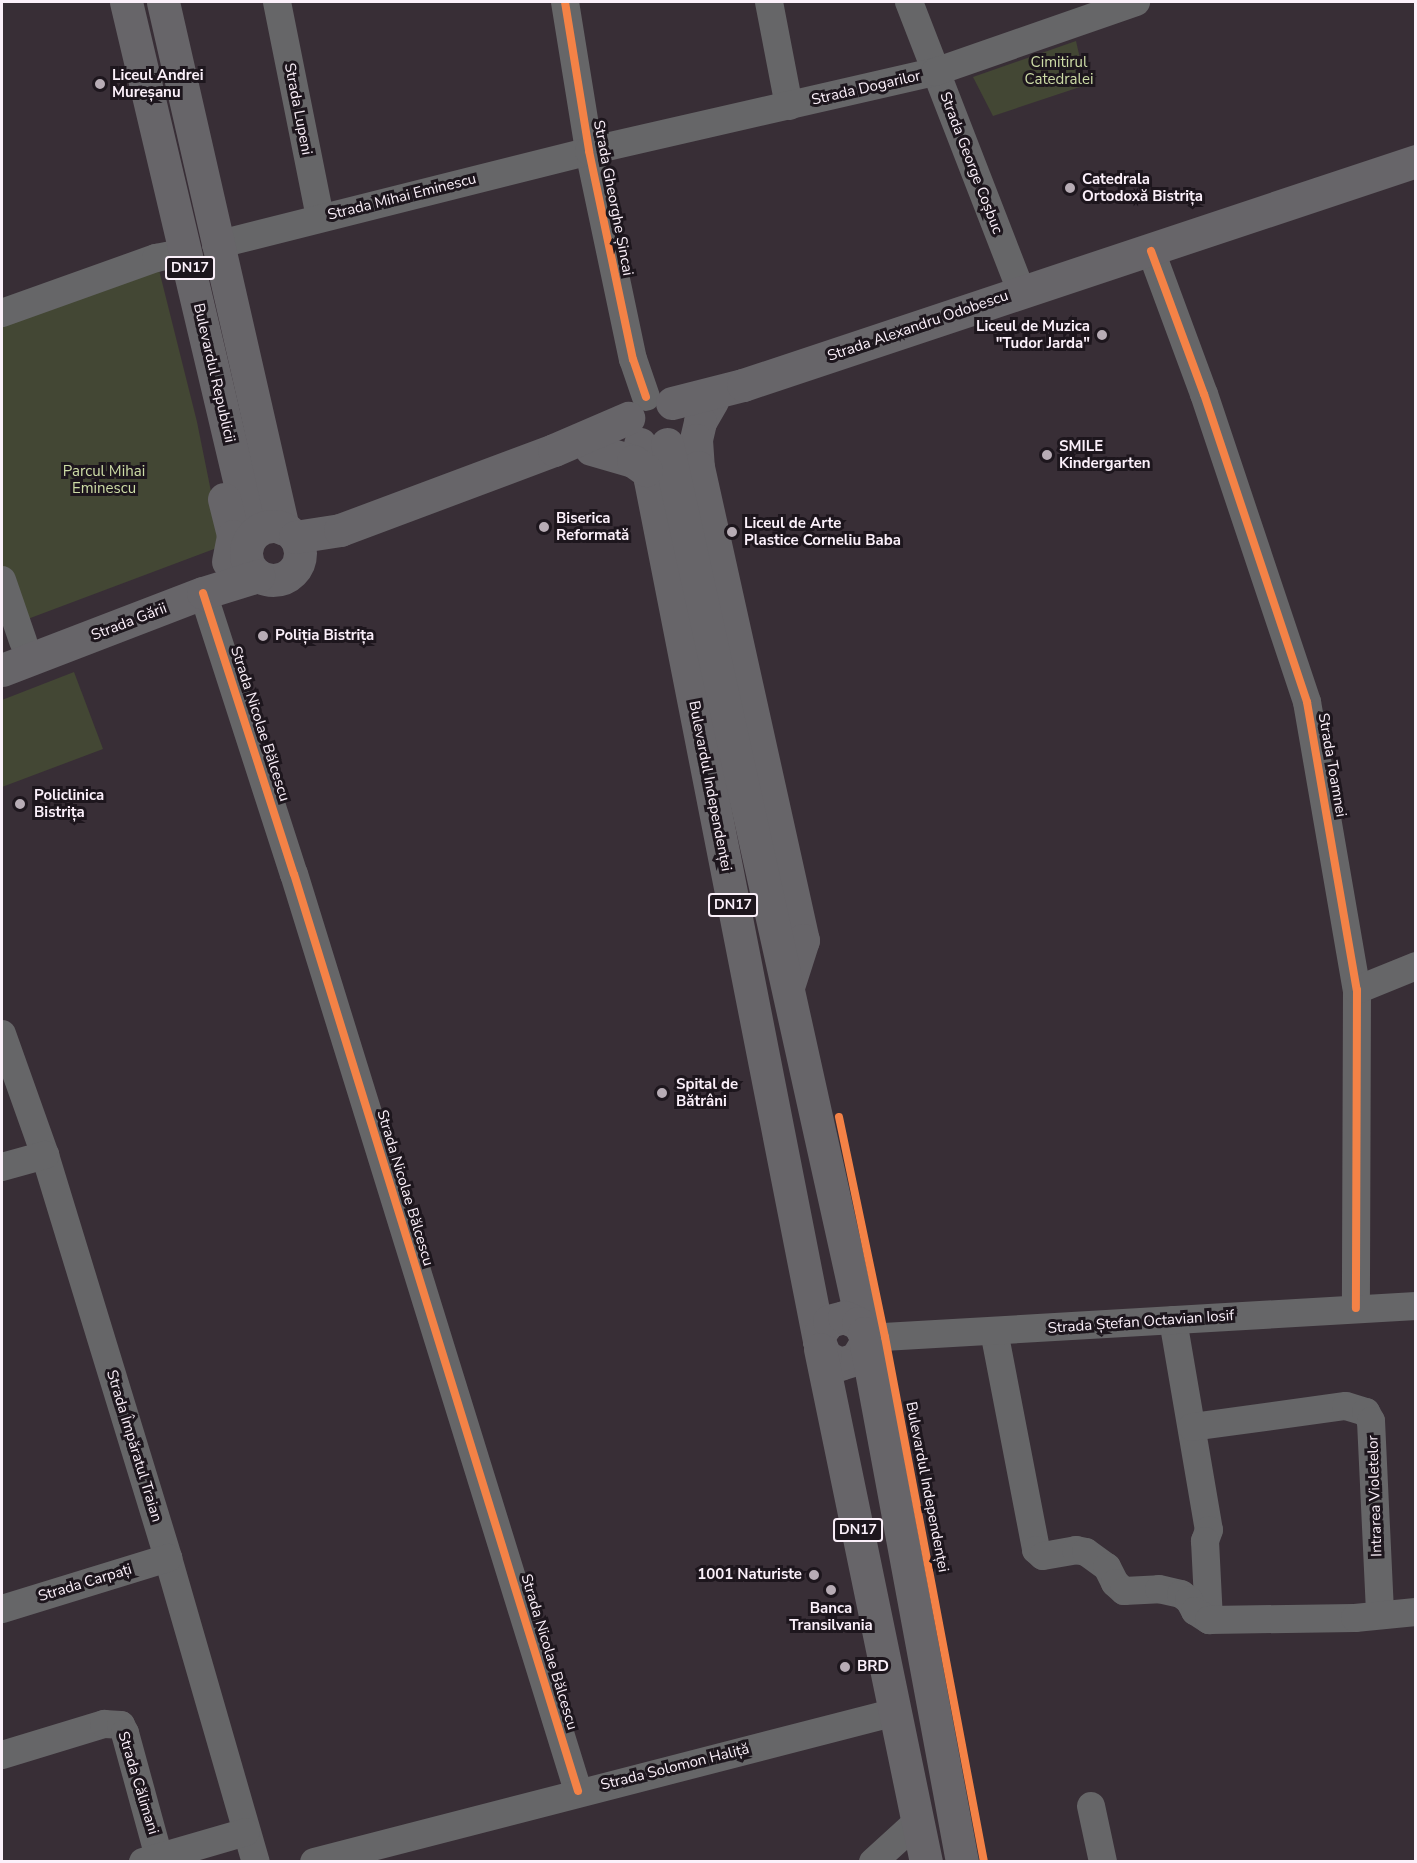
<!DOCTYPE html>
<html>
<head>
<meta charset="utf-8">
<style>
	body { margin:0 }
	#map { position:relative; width:1417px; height:1863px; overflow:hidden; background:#382e36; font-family:"Nunito Sans",sans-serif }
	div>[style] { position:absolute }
	.green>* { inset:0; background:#434734 }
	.minor>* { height:28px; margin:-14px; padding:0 14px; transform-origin:14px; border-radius:14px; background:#666668 }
	.major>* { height:33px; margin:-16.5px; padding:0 16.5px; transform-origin:16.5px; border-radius:16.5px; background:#676569 }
	.major>.ring { margin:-16.5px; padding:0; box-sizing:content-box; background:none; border:33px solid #676569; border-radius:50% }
	.cycleway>* { height:8px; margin:-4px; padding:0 4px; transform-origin:4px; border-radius:4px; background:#f48246 }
	.dots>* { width:16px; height:16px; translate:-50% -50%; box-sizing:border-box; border:3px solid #1d161d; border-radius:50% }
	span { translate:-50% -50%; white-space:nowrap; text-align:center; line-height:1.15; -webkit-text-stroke:6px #1d161d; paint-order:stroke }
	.shield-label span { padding:2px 4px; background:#1d161d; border:2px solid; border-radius:4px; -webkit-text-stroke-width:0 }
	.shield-label { font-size:14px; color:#fbf0fa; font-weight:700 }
	.park-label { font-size:15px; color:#cddca6 }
	.poi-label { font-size:15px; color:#fbf0fa; font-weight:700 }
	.left { translate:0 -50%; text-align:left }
	.right { translate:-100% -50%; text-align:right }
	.street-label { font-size:15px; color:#fbf0fa }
	.frame { position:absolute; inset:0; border:3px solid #fbf0fa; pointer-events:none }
</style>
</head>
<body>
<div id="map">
	<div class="green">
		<i style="clip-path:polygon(1076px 41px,1086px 85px,993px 116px,973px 77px)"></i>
		<i style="clip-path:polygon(156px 258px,197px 422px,222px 546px,17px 623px,2px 580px,2px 313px)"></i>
		<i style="clip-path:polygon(74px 672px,103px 749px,2px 787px,2px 700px)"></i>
	</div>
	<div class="minor">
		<i style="left:277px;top:2px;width:219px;rotate:78.7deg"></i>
		<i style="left:565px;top:2px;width:151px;rotate:80.8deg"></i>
		<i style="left:589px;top:151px;width:213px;rotate:78.1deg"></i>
		<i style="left:633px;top:359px;width:40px;rotate:71.1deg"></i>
		<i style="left:769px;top:2px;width:106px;rotate:79.1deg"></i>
		<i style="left:909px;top:2px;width:310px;rotate:68.8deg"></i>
		<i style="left:216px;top:245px;width:385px;rotate:-14.1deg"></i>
		<i style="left:589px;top:151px;width:355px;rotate:-12.9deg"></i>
		<i style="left:935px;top:72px;width:213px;rotate:-19.2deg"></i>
		<i style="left:1151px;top:251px;width:153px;rotate:69.7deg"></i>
		<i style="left:1204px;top:394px;width:325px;rotate:71.5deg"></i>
		<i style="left:1307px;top:702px;width:292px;rotate:80.2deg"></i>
		<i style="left:1357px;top:990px;width:318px;rotate:90.2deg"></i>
		<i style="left:2px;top:313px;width:164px;rotate:-19.7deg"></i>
		<i style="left:156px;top:258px;width:31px;rotate:-11deg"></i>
		<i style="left:2px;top:580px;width:65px;rotate:71deg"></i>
		<i style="left:203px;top:593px;width:295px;rotate:72.1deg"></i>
		<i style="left:294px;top:874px;width:960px;rotate:72.79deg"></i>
		<i style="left:1357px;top:990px;width:64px;rotate:-22.1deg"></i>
		<i style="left:2px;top:1034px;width:128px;rotate:70.4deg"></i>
		<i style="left:45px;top:1155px;width:421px;rotate:73deg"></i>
		<i style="left:168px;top:1558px;width:316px;rotate:73.9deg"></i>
		<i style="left:2px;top:1167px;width:45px;rotate:-15.6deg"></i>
		<i style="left:1173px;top:1320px;width:213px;rotate:80.3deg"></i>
		<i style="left:1209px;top:1530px;width:12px;rotate:110deg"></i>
		<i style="left:1205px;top:1541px;width:79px;rotate:87.1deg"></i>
		<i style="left:994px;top:1331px;width:223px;rotate:79.1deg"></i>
		<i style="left:1036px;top:1550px;width:9px;rotate:41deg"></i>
		<i style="left:1043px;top:1556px;width:34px;rotate:-10deg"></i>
		<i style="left:1076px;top:1550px;width:10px;rotate:11deg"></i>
		<i style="left:1086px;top:1552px;width:26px;rotate:36deg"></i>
		<i style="left:1107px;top:1567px;width:18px;rotate:63deg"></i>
		<i style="left:1115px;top:1583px;width:12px;rotate:42deg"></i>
		<i style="left:1124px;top:1591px;width:35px;rotate:-3deg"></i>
		<i style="left:1159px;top:1589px;width:23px;rotate:13deg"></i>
		<i style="left:1181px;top:1594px;width:10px;rotate:37deg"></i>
		<i style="left:1189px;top:1600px;width:13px;rotate:61deg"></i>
		<i style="left:1195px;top:1611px;width:17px;rotate:33deg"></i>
		<i style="left:866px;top:1338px;width:551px;rotate:-3.33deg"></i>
		<i style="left:1192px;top:1427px;width:155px;rotate:-7.8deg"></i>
		<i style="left:1346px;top:1406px;width:21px;rotate:17deg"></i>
		<i style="left:1366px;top:1412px;width:10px;rotate:61deg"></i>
		<i style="left:1371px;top:1421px;width:194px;rotate:87.3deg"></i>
		<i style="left:2px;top:1609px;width:174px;rotate:-17.1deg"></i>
		<i style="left:1209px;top:1620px;width:146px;rotate:-0.8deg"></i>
		<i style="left:1355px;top:1618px;width:61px;rotate:-5.6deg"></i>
		<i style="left:2px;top:1755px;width:107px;rotate:-16.9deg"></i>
		<i style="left:104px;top:1724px;width:17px;rotate:3deg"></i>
		<i style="left:121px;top:1725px;width:9px;rotate:63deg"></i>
		<i style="left:125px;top:1733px;width:129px;rotate:74.7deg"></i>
		<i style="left:1091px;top:1806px;width:57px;rotate:77.9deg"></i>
		<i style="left:143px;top:1862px;width:107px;rotate:-16.2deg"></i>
		<i style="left:314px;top:1862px;width:601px;rotate:-14.45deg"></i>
		<i style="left:873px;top:1862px;width:59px;rotate:-42.3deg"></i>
	</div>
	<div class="major">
		<i style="left:126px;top:2px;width:548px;rotate:76.7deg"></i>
		<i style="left:163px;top:2px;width:540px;rotate:77.15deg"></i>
		<i style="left:712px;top:401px;width:24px;rotate:120deg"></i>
		<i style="left:700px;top:422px;width:18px;rotate:103deg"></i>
		<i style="left:696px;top:440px;width:27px;rotate:86deg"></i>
		<i style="left:698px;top:467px;width:485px;rotate:77.5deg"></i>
		<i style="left:803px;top:940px;width:46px;rotate:107.7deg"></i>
		<i style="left:672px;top:403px;width:73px;rotate:-14.2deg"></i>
		<i style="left:743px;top:385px;width:709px;rotate:-18.41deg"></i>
		<i style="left:640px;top:444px;width:37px;rotate:74deg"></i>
		<i style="left:650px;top:480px;width:877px;rotate:78.89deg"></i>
		<i style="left:667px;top:444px;width:906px;rotate:77.51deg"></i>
		<i style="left:591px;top:449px;width:44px;rotate:15.9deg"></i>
		<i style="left:633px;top:461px;width:16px;rotate:35deg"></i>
		<i style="left:224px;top:499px;width:38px;rotate:76deg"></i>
		<i style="left:233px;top:536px;width:26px;rotate:101deg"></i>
		<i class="ring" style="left:246px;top:526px;width:21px;height:21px"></i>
		<i style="left:295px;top:537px;width:46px;rotate:-8.8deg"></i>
		<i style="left:340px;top:530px;width:228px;rotate:-20.5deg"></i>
		<i style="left:554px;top:450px;width:81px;rotate:-23.4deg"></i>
		<i style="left:2px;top:670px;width:215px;rotate:-21deg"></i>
		<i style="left:203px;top:593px;width:58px;rotate:-17.2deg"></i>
		<i style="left:865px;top:1344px;width:17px;rotate:121deg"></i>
		<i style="left:856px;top:1359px;width:17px;rotate:163deg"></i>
		<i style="left:840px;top:1364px;width:17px;rotate:-152deg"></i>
		<i style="left:825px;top:1356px;width:16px;rotate:-112deg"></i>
		<i style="left:819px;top:1341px;width:8px;rotate:-83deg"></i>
		<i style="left:820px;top:1333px;width:15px;rotate:-53deg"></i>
		<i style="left:829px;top:1321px;width:16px;rotate:-15deg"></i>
		<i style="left:844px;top:1317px;width:15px;rotate:23deg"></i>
		<i style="left:858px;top:1323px;width:12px;rotate:59deg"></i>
		<i style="left:864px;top:1333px;width:538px;rotate:79.5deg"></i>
		<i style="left:820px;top:1349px;width:524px;rotate:78.33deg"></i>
	</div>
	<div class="cycleway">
		<i style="left:565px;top:2px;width:151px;rotate:80.8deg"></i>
		<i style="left:589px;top:151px;width:213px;rotate:78.1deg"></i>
		<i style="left:633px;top:359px;width:40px;rotate:71.1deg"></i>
		<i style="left:1151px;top:251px;width:153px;rotate:69.7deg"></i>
		<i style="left:1204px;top:394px;width:325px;rotate:71.5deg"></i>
		<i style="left:1307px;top:702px;width:292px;rotate:80.2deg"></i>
		<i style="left:1357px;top:990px;width:318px;rotate:90.2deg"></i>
		<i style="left:203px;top:593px;width:295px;rotate:72.1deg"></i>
		<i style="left:294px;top:874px;width:960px;rotate:72.79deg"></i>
		<i style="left:839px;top:1117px;width:225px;rotate:78.2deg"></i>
		<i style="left:885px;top:1337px;width:534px;rotate:79.32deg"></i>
	</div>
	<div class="dots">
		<i style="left:100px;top:84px;background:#b7acb5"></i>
		<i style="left:1070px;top:188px;background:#b7acb5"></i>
		<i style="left:1102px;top:335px;background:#b7acb5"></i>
		<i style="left:1047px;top:455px;background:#b7acb5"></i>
		<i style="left:544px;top:527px;background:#b7acb5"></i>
		<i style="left:732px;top:532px;background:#b7acb5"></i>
		<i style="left:263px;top:636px;background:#b7acb5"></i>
		<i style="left:20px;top:804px;background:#b7acb5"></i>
		<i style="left:662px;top:1093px;background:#b7acb5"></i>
		<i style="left:814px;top:1575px;background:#b7acb5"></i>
		<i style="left:831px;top:1590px;background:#b7acb5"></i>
		<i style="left:845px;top:1667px;background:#b7acb5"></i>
	</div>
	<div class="shield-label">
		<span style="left:190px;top:268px">DN17</span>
		<span style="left:733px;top:905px">DN17</span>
		<span style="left:858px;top:1530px">DN17</span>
	</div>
	<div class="park-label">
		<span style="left:1059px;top:71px">Cimitirul<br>Catedralei</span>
		<span style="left:104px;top:480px">Parcul Mihai<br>Eminescu</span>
	</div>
	<div class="poi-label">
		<span class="left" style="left:112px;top:84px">Liceul Andrei<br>Mureșanu</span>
		<span class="left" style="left:1082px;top:188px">Catedrala<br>Ortodoxă Bistrița</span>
		<span class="right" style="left:1090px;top:335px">Liceul de Muzica<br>"Tudor Jarda"</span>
		<span class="left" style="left:1059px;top:455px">SMILE<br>Kindergarten</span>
		<span class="left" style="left:556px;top:527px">Biserica<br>Reformată</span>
		<span class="left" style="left:744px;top:532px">Liceul de Arte<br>Plastice Corneliu Baba</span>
		<span class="left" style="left:275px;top:636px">Poliția Bistrița</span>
		<span class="left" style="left:34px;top:804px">Policlinica<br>Bistrița</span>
		<span class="left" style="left:676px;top:1093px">Spital de<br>Bătrâni</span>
		<span class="right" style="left:802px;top:1575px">1001 Naturiste</span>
		<span style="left:831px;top:1617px">Banca<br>Transilvania</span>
		<span class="left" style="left:857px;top:1667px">BRD</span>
	</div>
	<div class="street-label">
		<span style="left:866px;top:88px;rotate:-13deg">Strada Dogarilor</span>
		<span style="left:298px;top:109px;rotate:79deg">Strada Lupeni</span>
		<span style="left:971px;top:163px;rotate:69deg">Strada George Coșbuc</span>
		<span style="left:402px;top:197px;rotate:-14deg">Strada Mihai Eminescu</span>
		<span style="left:613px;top:198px;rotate:79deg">Strada Gheorghe Șincai</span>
		<span style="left:918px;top:326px;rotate:-19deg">Strada Alexandru Odobescu</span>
		<span style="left:214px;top:373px;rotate:77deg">Bulevardul Republicii</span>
		<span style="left:129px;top:622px;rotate:-21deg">Strada Gării</span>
		<span style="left:260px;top:724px;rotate:72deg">Strada Nicolae Bălcescu</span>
		<span style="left:1332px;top:765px;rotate:80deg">Strada Toamnei</span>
		<span style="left:710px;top:786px;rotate:79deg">Bulevardul Independenței</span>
		<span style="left:405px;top:1188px;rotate:73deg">Strada Nicolae Bălcescu</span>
		<span style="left:1141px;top:1322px;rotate:-4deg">Strada Ștefan Octavian Iosif</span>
		<span style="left:134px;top:1446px;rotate:73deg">Strada Împăratul Traian</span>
		<span style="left:927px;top:1487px;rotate:79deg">Bulevardul Independenței</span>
		<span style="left:1375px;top:1496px;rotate:-92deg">Intrarea Violetelor</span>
		<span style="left:85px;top:1583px;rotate:-17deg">Strada Carpați</span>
		<span style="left:549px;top:1652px;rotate:73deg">Strada Nicolae Bălcescu</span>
		<span style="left:675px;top:1767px;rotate:-14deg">Strada Solomon Haliță</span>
		<span style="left:138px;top:1783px;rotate:73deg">Strada Călimani</span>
	</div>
	<div class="frame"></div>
</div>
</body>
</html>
